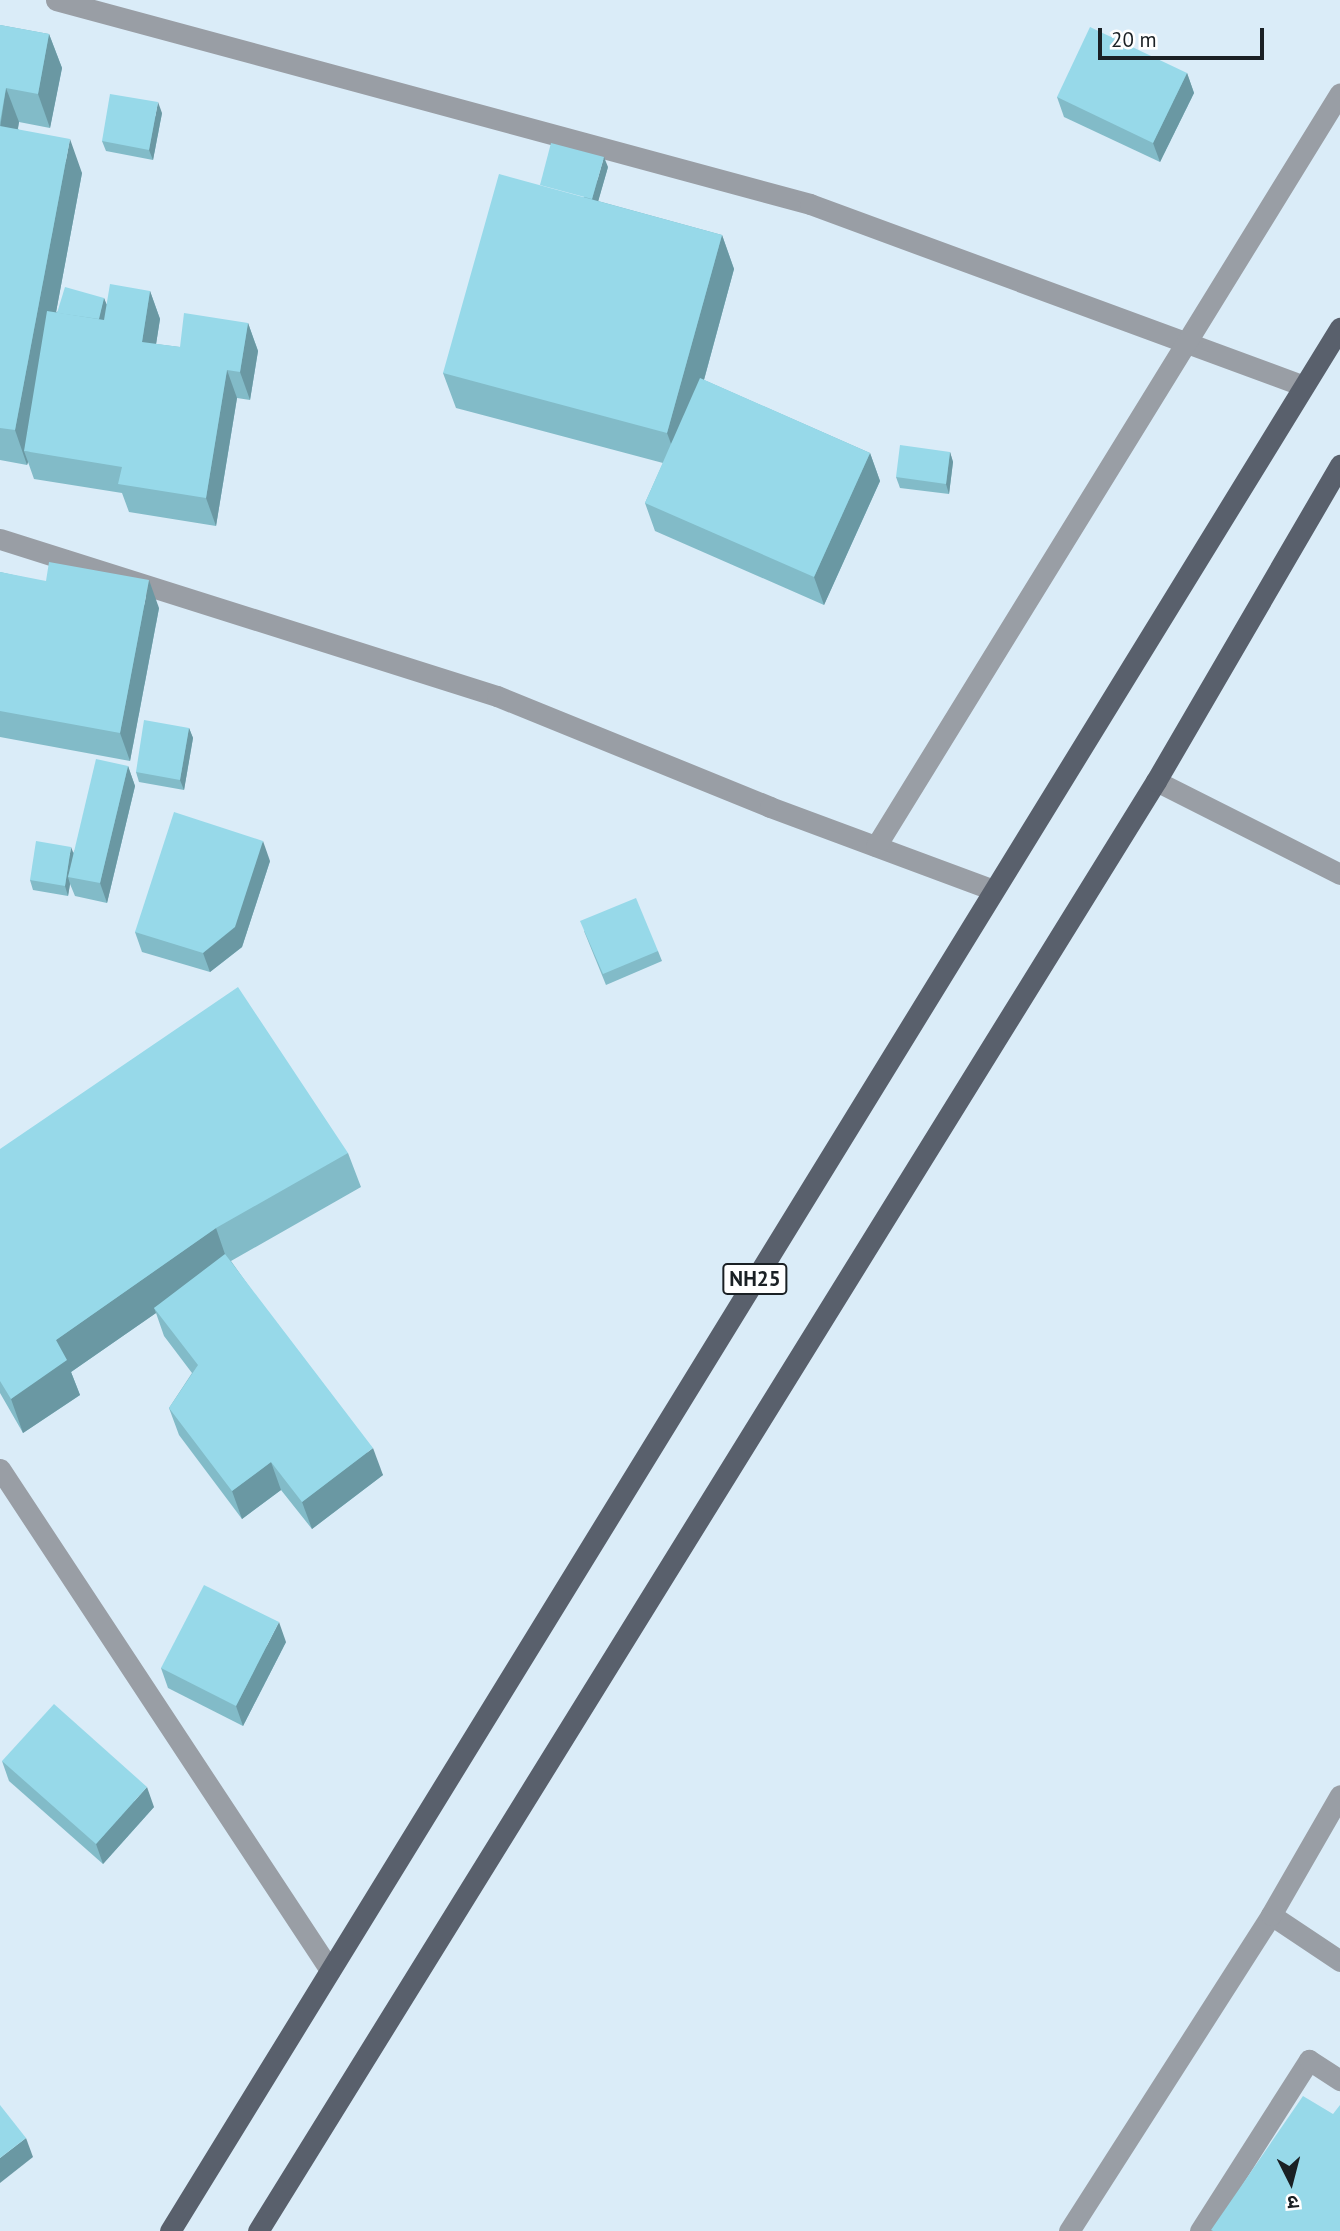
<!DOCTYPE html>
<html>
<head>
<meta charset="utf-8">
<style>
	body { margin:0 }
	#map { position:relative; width:1340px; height:2231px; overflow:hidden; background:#daecf8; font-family:"PT Sans","Noto Sans Devanagari",sans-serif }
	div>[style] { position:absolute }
	.lane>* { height:21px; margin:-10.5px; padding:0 10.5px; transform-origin:10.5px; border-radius:10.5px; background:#999ea5 }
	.street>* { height:21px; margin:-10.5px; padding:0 10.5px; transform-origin:10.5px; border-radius:10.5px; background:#999ea5 }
	.primary>* { height:21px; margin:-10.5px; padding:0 10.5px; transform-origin:10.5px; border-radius:10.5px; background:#59606c }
	.wall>* { inset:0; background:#82bbc8 }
	.shaded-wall>* { inset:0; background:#6a98a3 }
	.building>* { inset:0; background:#97d9e9 }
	span { translate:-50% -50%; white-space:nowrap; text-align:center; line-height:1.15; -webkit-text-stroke:6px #fff; paint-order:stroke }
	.shield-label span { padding:2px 5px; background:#fff; border:2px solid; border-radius:5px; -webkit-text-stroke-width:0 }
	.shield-label { font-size:21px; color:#1a2024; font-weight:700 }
	.north { position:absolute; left:1256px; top:2147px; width:70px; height:70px; -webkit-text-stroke:5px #fff; paint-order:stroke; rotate:174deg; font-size:19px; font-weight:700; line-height:28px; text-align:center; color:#1a2024 }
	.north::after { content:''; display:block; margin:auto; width:24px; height:32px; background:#1a2024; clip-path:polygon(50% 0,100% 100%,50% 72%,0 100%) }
	.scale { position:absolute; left:1098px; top:28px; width:166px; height:32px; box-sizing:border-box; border:4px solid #1a2024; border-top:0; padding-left:9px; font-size:21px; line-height:24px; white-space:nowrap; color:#1a2024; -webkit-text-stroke:5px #fff; paint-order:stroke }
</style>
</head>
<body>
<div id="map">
	<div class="lane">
		<i style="left:0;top:1469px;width:600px;rotate:56.63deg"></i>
	</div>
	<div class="street">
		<i style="left:56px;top:0;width:781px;rotate:15.14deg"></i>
		<i style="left:810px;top:204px;width:526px;rotate:20.22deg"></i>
		<i style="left:0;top:539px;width:521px;rotate:17.53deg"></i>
		<i style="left:497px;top:696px;width:295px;rotate:22.1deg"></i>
		<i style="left:770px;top:807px;width:238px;rotate:20.4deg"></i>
		<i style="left:1156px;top:781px;width:206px;rotate:26.8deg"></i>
		<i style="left:876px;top:846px;width:884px;rotate:-58.36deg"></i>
		<i style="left:1271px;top:1915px;width:83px;rotate:33.7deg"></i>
		<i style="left:1069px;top:2231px;width:375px;rotate:-57.4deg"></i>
		<i style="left:1271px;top:1915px;width:138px;rotate:-60.1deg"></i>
		<i style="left:1200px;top:2231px;width:203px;rotate:-57.5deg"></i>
		<i style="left:1309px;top:2060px;width:37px;rotate:33deg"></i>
	</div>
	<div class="primary">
		<i style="left:170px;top:2231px;width:2234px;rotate:-58.42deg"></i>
		<i style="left:258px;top:2231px;width:1706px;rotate:-58.23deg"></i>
		<i style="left:1156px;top:781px;width:366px;rotate:-59.8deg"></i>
	</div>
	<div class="wall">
		<i style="clip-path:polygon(0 25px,49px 34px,62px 68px,50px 128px,19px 122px,18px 129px,82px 173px,56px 312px,104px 298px,106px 304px,150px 291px,160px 319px,156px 344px,180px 347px,248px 323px,258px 351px,250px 400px,237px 398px,216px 526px,129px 512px,122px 493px,34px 479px,28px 462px,27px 465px,0 460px)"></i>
		<i style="clip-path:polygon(1187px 73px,1194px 93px,1160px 162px,1064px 117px,1057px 97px)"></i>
		<i style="clip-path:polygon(162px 113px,153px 160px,106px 151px,102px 141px)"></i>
		<i style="clip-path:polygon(608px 167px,598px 201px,722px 235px,734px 269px,704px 380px,870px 453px,880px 481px,824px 605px,655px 531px,645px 503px,663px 463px,456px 408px,443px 373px)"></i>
		<i style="clip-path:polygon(950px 452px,953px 462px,949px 494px,900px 488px,896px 477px)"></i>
		<i style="clip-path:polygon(0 572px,159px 608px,130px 761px,0 737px)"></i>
		<i style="clip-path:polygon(189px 728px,193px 738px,184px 790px,139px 782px,136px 772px)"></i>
		<i style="clip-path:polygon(128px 766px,135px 786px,107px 903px,75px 896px,70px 884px,68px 896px,33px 890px,30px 880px,73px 853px)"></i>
		<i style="clip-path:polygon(270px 861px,242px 947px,210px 972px,142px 952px,135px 932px)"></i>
		<i style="clip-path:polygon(584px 931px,658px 951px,662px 961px,606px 985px)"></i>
		<i style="clip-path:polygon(0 1149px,348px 1153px,361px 1187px,231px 1261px,383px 1475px,312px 1529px,281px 1490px,242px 1519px,179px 1435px,169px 1408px,192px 1373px,164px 1336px,156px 1313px,71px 1372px,80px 1395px,23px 1433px,0 1393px)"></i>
		<i style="clip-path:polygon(286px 1642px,243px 1726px,168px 1688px,161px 1668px)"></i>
		<i style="clip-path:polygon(2px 1761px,154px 1807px,103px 1864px,9px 1781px)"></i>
	</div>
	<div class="shaded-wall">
		<i style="clip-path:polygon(49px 34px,62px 68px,50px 128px,38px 94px)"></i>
		<i style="clip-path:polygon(1187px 73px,1194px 93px,1160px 162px,1153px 143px)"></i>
		<i style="clip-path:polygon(6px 88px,19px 122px,12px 160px,0 128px)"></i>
		<i style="clip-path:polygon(158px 102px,162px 113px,153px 160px,149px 150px)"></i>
		<i style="clip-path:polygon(70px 139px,82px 173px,30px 452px,24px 451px,28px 462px,27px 465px,15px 430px)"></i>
		<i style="clip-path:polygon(604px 157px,608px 167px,596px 209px,592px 199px)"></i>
		<i style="clip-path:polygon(722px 235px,734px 269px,680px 468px,667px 433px)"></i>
		<i style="clip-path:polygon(150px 291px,160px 319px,152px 370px,142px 342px)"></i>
		<i style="clip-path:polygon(104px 298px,108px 308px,99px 343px,95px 332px)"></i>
		<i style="clip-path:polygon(248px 323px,258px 351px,250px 400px,240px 372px)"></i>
		<i style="clip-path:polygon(227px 370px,237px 398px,216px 526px,206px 498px)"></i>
		<i style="clip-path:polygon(950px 452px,953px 462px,949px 494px,946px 484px)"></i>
		<i style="clip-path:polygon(870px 453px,880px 481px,824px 605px,814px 577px)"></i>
		<i style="clip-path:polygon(149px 580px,159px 608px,130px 761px,120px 733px)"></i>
		<i style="clip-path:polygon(189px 728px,193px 738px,184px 790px,180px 780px)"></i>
		<i style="clip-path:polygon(128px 766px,135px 786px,107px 903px,100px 883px)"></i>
		<i style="clip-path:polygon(263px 841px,270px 861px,242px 947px,210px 972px,203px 953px)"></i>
		<i style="clip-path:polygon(71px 847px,75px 857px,68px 877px,70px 884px,68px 896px,65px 886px)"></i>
		<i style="clip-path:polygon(216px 1228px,228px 1263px,154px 1308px,156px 1313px,71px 1372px,80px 1395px,23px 1433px,11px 1399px,56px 1340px)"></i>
		<i style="clip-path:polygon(373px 1448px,383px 1475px,312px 1529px,302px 1502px)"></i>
		<i style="clip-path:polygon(271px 1462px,281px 1490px,242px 1519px,232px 1491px)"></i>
		<i style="clip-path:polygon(279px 1622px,286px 1642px,243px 1726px,236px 1706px)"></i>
		<i style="clip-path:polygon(147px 1787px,154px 1807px,103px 1864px,96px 1844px)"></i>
		<i style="clip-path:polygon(26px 2138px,33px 2157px,0 2183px,0 2158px)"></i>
	</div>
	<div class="building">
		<i style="clip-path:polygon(0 25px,49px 34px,38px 94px,6px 88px,0 122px)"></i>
		<i style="clip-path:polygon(1090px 27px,1187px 73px,1153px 143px,1057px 97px)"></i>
		<i style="clip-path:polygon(110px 94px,158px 102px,149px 150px,102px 141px)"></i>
		<i style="clip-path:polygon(0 126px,70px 139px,15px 430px,0 428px)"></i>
		<i style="clip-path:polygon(551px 143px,604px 157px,592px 199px,540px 185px)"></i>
		<i style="clip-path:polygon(499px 174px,722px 235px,667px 433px,443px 373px)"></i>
		<i style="clip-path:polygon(110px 284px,150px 291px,142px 342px,180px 347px,184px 313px,248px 323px,240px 372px,227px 370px,206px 498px,118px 484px,122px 467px,24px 451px,47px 311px,104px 320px)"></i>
		<i style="clip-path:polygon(65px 287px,104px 298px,99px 319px,57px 313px)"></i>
		<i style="clip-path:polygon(700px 378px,870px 453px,814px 577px,645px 503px)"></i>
		<i style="clip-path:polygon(900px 445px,950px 452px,946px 484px,896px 477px)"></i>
		<i style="clip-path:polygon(49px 562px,149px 580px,120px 733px,0 711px,0 572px,46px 581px)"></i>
		<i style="clip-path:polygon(144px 720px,189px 728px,180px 780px,136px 772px)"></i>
		<i style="clip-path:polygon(96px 759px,128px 766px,100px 883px,68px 877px)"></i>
		<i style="clip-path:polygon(174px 812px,263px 841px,235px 927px,203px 953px,135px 932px)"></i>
		<i style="clip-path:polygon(36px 841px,71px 847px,65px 886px,30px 880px)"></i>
		<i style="clip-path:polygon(636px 898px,658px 951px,603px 974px,580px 921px)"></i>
		<i style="clip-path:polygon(238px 987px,348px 1153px,216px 1228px,56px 1340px,67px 1360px,11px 1399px,0 1381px,0 1149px)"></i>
		<i style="clip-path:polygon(225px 1254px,373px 1448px,302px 1502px,271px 1462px,232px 1491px,169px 1408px,198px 1365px,154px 1308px)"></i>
		<i style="clip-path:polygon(204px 1585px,279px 1622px,236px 1706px,161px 1668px)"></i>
		<i style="clip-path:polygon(54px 1704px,147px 1787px,96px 1844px,2px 1761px)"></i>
		<i style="clip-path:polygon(1303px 2096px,1333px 2114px,1340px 2105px,1340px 2231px,1213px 2231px,1211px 2230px)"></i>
		<i style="clip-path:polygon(0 2105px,26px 2138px,0 2158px)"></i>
	</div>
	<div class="shield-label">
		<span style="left:755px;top:1279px">NH25</span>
	</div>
	<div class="north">उ</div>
	<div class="scale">20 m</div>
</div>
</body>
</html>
